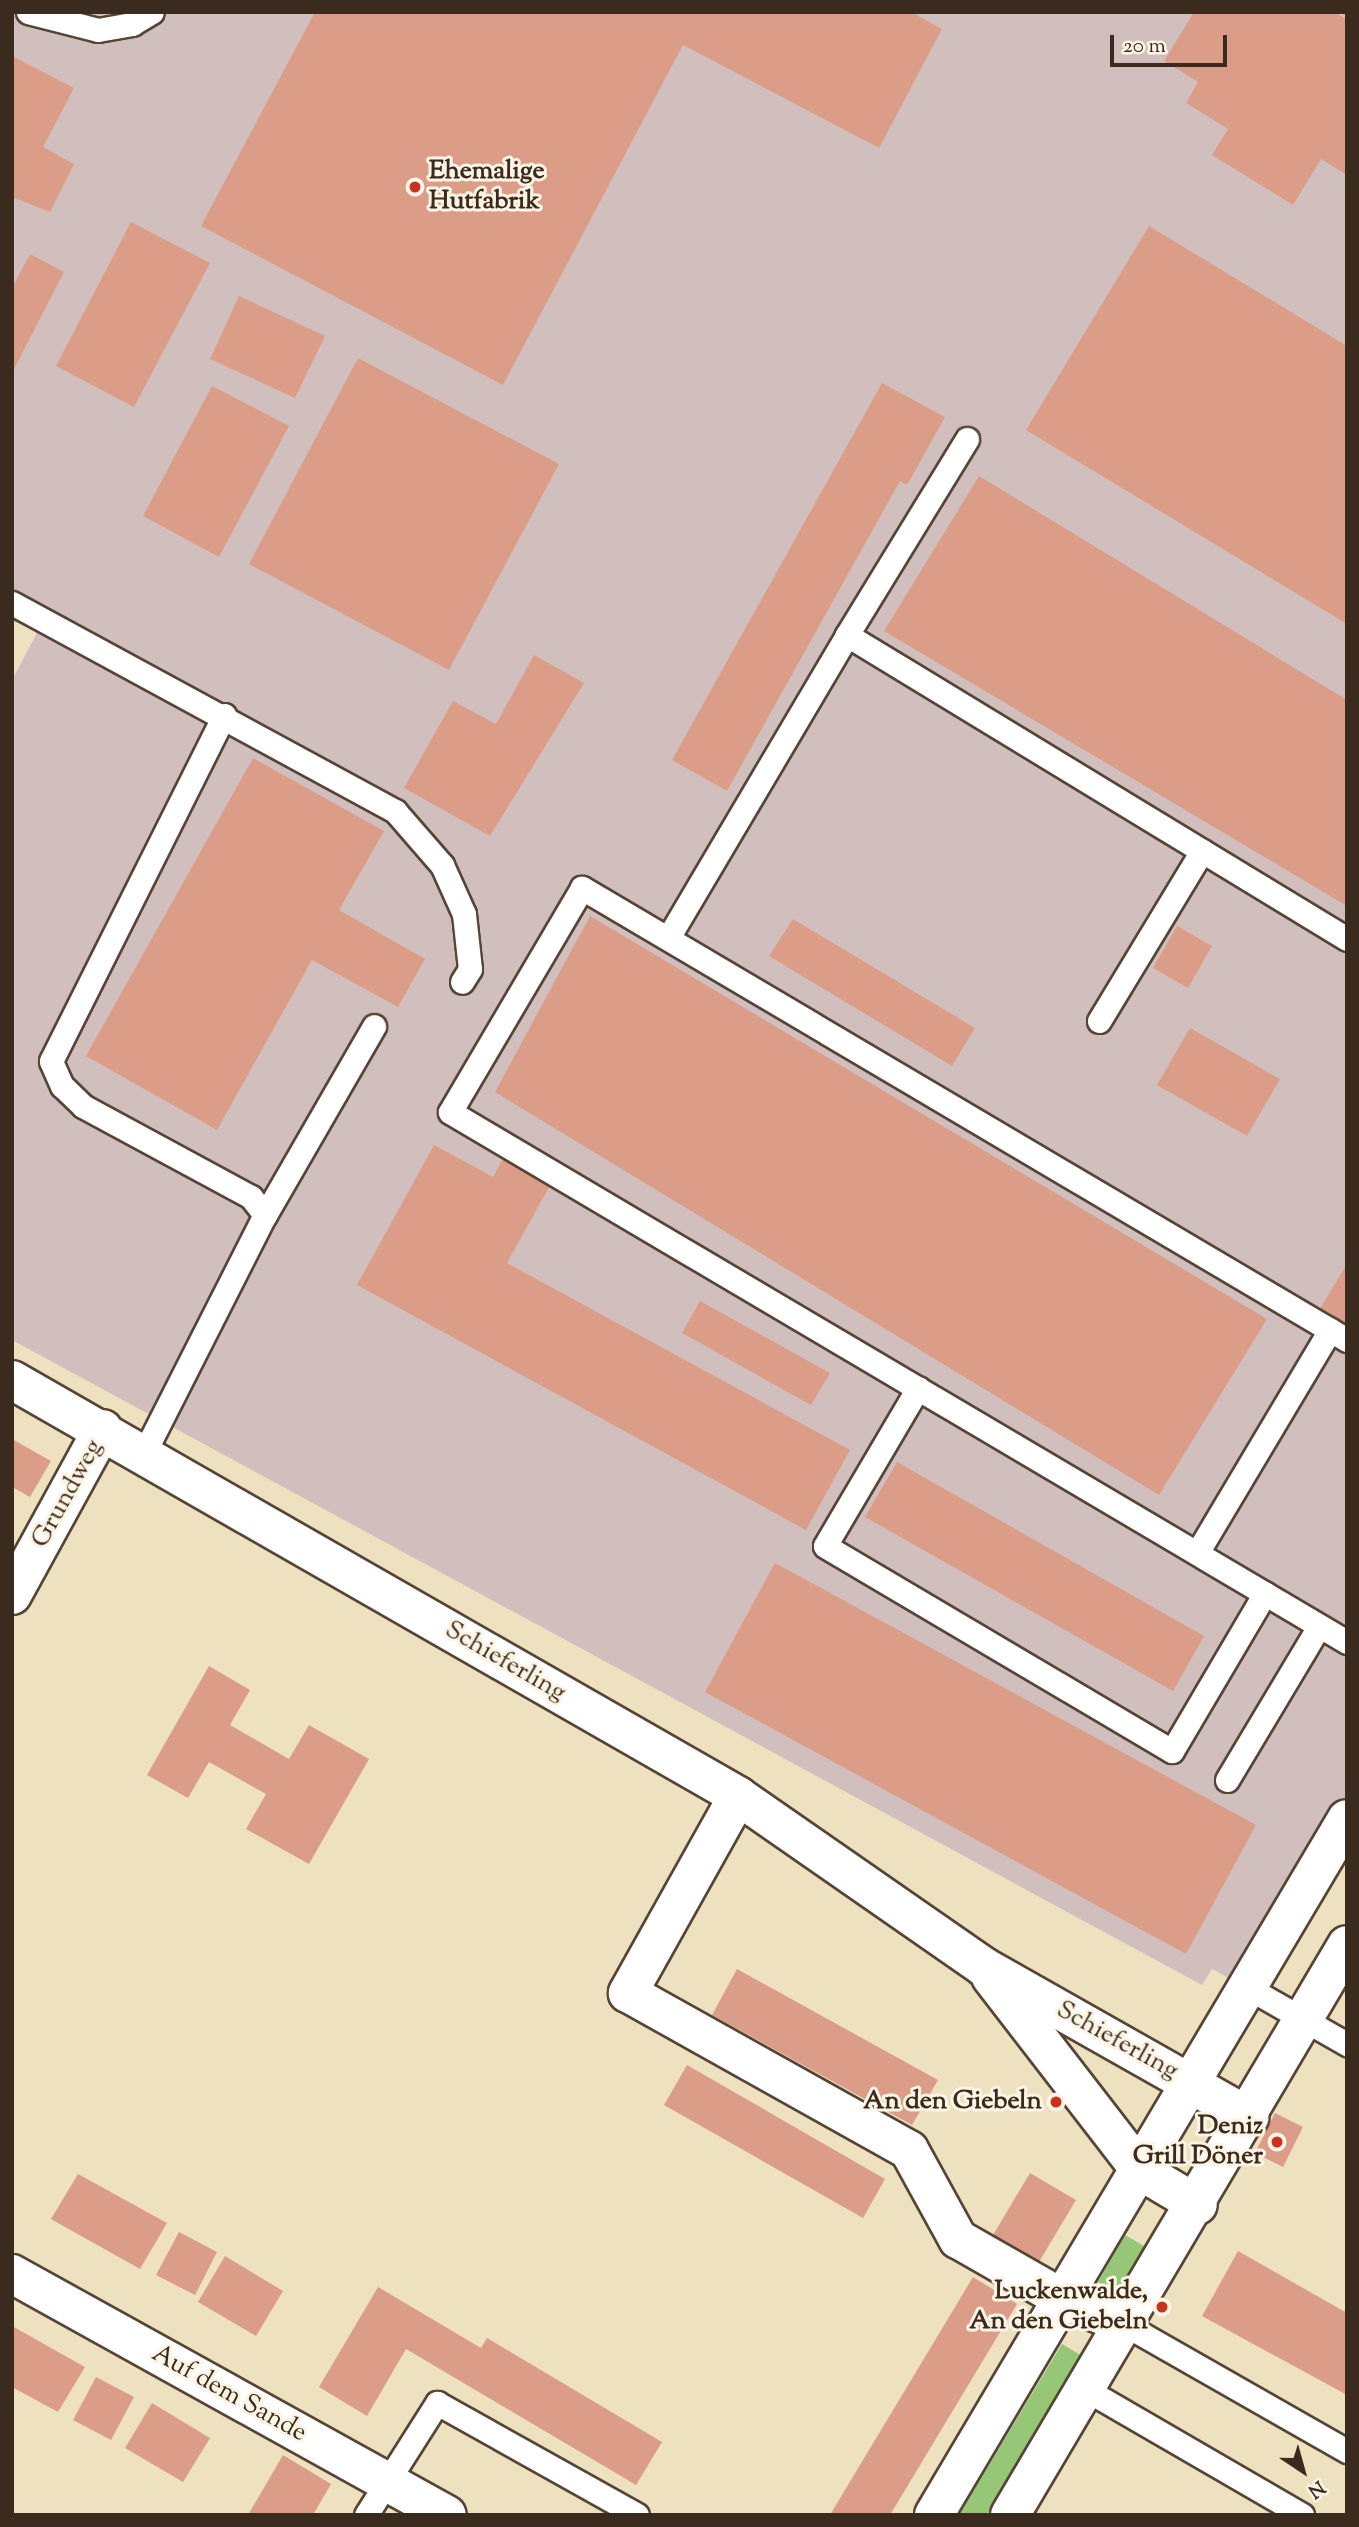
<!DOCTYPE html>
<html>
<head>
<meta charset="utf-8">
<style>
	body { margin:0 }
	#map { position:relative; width:1359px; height:2527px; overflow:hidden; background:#eee1c0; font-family:"Sorts Mill Goudy",serif }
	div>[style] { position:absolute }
	.industrial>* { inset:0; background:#d1bfbe }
	.green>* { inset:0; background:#95c777 }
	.building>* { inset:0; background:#db9d88 }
	.roads { filter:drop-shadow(2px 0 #564536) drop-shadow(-2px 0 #564536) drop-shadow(0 2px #564536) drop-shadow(0 -2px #564536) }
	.lane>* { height:23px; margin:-11.5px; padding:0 11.5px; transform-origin:11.5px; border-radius:11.5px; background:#fff }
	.street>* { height:38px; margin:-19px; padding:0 19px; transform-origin:19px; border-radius:19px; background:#fff }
	.secondary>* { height:38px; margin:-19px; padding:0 19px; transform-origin:19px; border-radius:19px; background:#fff }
	.dots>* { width:19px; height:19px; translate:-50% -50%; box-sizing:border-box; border:4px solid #fcf5e5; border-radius:50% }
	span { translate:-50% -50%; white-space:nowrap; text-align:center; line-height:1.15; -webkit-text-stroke:6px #fcf5e5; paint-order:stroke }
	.poi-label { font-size:26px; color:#3b2a1e; font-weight:700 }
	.left { translate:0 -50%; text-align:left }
	.right { translate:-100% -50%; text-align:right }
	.street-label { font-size:26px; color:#3b2a1e }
	.frame { position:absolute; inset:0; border:14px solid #3b2a1e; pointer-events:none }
	.north { position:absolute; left:1268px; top:2436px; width:70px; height:70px; -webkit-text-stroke:5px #fcf5e5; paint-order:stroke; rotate:144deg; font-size:19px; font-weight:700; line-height:28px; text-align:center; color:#3b2a1e }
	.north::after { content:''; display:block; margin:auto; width:24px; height:32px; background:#3b2a1e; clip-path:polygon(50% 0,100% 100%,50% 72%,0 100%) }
	.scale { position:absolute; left:1110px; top:35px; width:117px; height:32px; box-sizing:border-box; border:4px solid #3b2a1e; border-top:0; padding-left:9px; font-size:21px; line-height:24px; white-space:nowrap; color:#3b2a1e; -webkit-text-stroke:5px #fcf5e5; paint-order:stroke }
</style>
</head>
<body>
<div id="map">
	<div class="industrial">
		<i style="clip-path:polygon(12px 12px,1347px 12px,1347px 1862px,1262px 1996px,1212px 1969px,1202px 1985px,12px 1340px,12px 680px,38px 631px,12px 621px)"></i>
	</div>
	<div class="green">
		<i style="clip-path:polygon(1125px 2235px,1146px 2247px,1119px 2294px,1098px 2282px)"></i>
		<i style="clip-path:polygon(1062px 2344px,1082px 2356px,987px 2515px,959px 2515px)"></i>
	</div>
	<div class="building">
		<i style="clip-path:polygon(315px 12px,911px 12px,942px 29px,879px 148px,683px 45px,503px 385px,201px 226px)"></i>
		<i style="clip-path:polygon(1194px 12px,1335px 12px,1347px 20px,1347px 175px,1321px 159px,1293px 205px,1212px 155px,1228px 129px,1186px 103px,1198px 82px,1164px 61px)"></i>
		<i style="clip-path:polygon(12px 56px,74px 88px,43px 147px,74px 164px,50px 212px,12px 197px)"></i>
		<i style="clip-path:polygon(131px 222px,210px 263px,134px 407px,56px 366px)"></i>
		<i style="clip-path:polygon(1149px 226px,1347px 346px,1347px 624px,1026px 430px)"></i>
		<i style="clip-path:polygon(30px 254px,64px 272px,12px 373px,12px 288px)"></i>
		<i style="clip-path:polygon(239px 296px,325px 336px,295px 398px,210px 359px)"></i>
		<i style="clip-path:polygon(358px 358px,559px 464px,449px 670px,249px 564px)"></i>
		<i style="clip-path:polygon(882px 383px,945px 417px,907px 485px,900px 481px,727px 791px,672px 760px)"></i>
		<i style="clip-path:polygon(212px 386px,289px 426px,219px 557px,143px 516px)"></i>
		<i style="clip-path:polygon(979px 476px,1347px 700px,1347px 906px,884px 631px)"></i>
		<i style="clip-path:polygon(534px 655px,584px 683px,490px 836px,404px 788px,453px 701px,496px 724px)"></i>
		<i style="clip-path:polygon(253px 758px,384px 831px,339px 910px,425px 959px,398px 1007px,312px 960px,217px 1130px,86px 1056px)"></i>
		<i style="clip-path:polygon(590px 916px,1267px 1319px,1159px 1495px,495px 1092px)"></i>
		<i style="clip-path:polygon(793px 919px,975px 1028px,952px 1066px,769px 956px)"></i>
		<i style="clip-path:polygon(1177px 926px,1212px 946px,1188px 988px,1153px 968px)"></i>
		<i style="clip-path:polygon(1190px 1028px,1280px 1079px,1247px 1136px,1157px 1085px)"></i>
		<i style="clip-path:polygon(434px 1145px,493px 1177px,506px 1154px,553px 1180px,507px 1263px,850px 1450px,806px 1530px,357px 1285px)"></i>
		<i style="clip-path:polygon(1347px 1264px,1347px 1329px,1318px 1312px)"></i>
		<i style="clip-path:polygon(700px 1301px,830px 1373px,811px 1405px,682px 1333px)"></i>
		<i style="clip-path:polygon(12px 1439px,51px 1461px,30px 1497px,12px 1487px)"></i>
		<i style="clip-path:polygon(897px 1462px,1204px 1636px,1173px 1691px,865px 1517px)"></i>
		<i style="clip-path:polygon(775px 1563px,1256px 1825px,1186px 1954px,705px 1692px)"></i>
		<i style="clip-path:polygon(209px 1666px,250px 1690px,230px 1725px,289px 1759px,309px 1725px,369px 1759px,309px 1864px,246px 1829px,266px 1794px,209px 1762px,188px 1798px,147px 1775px)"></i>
		<i style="clip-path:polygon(737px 1969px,938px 2080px,912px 2125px,712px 2015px)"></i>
		<i style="clip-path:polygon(687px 2065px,885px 2179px,863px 2218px,664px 2105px)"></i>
		<i style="clip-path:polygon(1275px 2113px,1303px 2127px,1283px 2167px,1255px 2153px)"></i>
		<i style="clip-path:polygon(1030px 2173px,1076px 2200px,1039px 2262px,993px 2235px)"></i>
		<i style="clip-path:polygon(78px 2174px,167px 2223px,140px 2269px,51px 2219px)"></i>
		<i style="clip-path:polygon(179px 2232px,217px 2252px,195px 2295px,156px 2275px)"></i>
		<i style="clip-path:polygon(1238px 2251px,1347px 2313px,1347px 2395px,1202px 2316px)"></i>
		<i style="clip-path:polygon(225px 2256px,283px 2291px,256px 2336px,198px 2302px)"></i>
		<i style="clip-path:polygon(973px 2277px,1017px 2304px,890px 2515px,830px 2515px)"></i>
		<i style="clip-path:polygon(378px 2287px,481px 2348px,487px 2338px,662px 2442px,636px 2485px,406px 2349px,367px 2416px,319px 2387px)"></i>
		<i style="clip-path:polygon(12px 2326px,85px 2367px,58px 2412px,12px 2387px)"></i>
		<i style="clip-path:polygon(96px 2377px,134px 2397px,111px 2440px,73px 2420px)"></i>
		<i style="clip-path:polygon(152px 2403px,210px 2438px,183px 2482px,125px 2448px)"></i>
		<i style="clip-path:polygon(283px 2455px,331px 2484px,313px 2515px,248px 2515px)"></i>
	</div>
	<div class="roads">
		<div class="lane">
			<i style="left:28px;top:12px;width:72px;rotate:14.4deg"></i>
			<i style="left:98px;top:30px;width:35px;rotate:-10deg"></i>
			<i style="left:132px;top:24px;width:23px;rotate:-31deg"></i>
			<i style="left:967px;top:439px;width:230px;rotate:121.5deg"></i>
			<i style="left:847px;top:635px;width:585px;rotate:31.3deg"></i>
			<i style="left:12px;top:603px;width:436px;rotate:28.5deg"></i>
			<i style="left:395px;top:811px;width:72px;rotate:49deg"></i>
			<i style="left:442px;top:865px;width:54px;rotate:65.8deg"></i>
			<i style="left:464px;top:914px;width:55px;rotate:83.8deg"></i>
			<i style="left:470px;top:969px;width:15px;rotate:122deg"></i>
			<i style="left:668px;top:938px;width:352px;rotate:-59.4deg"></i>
			<i style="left:1099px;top:1021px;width:199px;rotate:-58.8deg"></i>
			<i style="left:265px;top:1215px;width:218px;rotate:-60deg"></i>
			<i style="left:1347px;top:1340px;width:889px;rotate:-149.42deg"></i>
			<i style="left:582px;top:888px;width:260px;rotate:120.5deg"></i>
			<i style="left:450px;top:1112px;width:1042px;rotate:30.58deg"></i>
			<i style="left:918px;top:1388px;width:183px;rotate:120.5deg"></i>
			<i style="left:825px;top:1546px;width:403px;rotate:30.6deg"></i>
			<i style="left:1172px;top:1751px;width:183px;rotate:-59.5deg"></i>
			<i style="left:144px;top:1453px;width:267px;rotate:-63.1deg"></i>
			<i style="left:265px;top:1215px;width:23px;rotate:-128deg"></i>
			<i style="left:251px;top:1197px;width:191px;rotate:-151.6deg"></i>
			<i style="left:83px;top:1106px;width:29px;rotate:-136deg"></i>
			<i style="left:62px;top:1086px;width:27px;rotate:-114deg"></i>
			<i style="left:51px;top:1061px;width:387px;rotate:-63.4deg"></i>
			<i style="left:1197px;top:1553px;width:260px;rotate:-59.2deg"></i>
			<i style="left:1227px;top:1780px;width:179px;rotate:-59.1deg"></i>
			<i style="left:1243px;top:1985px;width:120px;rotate:29.6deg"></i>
			<i style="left:1124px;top:2324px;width:257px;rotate:29.7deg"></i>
			<i style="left:1085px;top:2389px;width:251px;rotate:30.1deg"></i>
			<i style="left:366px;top:2515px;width:133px;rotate:-57.6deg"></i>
			<i style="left:437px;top:2403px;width:229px;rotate:29.2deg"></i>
		</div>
		<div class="street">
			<i style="left:12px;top:1380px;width:837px;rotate:29.81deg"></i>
			<i style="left:738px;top:1796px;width:300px;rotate:34.8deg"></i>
			<i style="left:984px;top:1967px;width:305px;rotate:29.5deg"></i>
			<i style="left:12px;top:1595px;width:189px;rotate:-61.3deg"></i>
			<i style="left:738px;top:1796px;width:226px;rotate:119.2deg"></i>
			<i style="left:628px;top:1993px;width:322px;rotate:29.2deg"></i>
			<i style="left:909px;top:2150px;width:102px;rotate:61.2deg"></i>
			<i style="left:958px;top:2239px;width:123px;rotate:29.7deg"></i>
			<i style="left:1065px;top:2300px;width:64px;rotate:22.1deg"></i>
			<i style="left:991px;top:1977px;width:245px;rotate:52.3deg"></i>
			<i style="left:1141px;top:2171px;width:66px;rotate:30.8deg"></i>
			<i style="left:12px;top:2274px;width:497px;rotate:29deg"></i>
		</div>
		<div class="secondary">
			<i style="left:934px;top:2515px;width:809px;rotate:-59.32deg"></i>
			<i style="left:1010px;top:2515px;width:662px;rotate:-59.41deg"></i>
		</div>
	</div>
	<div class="dots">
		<i style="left:415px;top:187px;background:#c8321e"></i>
		<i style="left:1056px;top:2102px;background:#c8321e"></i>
		<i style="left:1277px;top:2142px;background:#c8321e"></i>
		<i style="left:1162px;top:2307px;background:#c8321e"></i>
	</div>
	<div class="poi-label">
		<span class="left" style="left:429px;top:187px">Ehemalige<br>Hutfabrik</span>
		<span class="right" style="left:1042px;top:2102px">An den Giebeln</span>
		<span class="right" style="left:1263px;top:2142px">Deniz<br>Grill Döner</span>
		<span class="right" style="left:1148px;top:2307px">Luckenwalde,<br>An den Giebeln</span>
	</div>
	<div class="street-label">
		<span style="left:68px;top:1494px;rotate:-61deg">Grundweg</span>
		<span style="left:505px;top:1662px;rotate:30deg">Schieferling</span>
		<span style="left:1117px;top:2041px;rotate:29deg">Schieferling</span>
		<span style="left:229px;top:2394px;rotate:29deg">Auf dem Sande</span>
	</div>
	<div class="frame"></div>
	<div class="north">N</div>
	<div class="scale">20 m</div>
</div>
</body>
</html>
